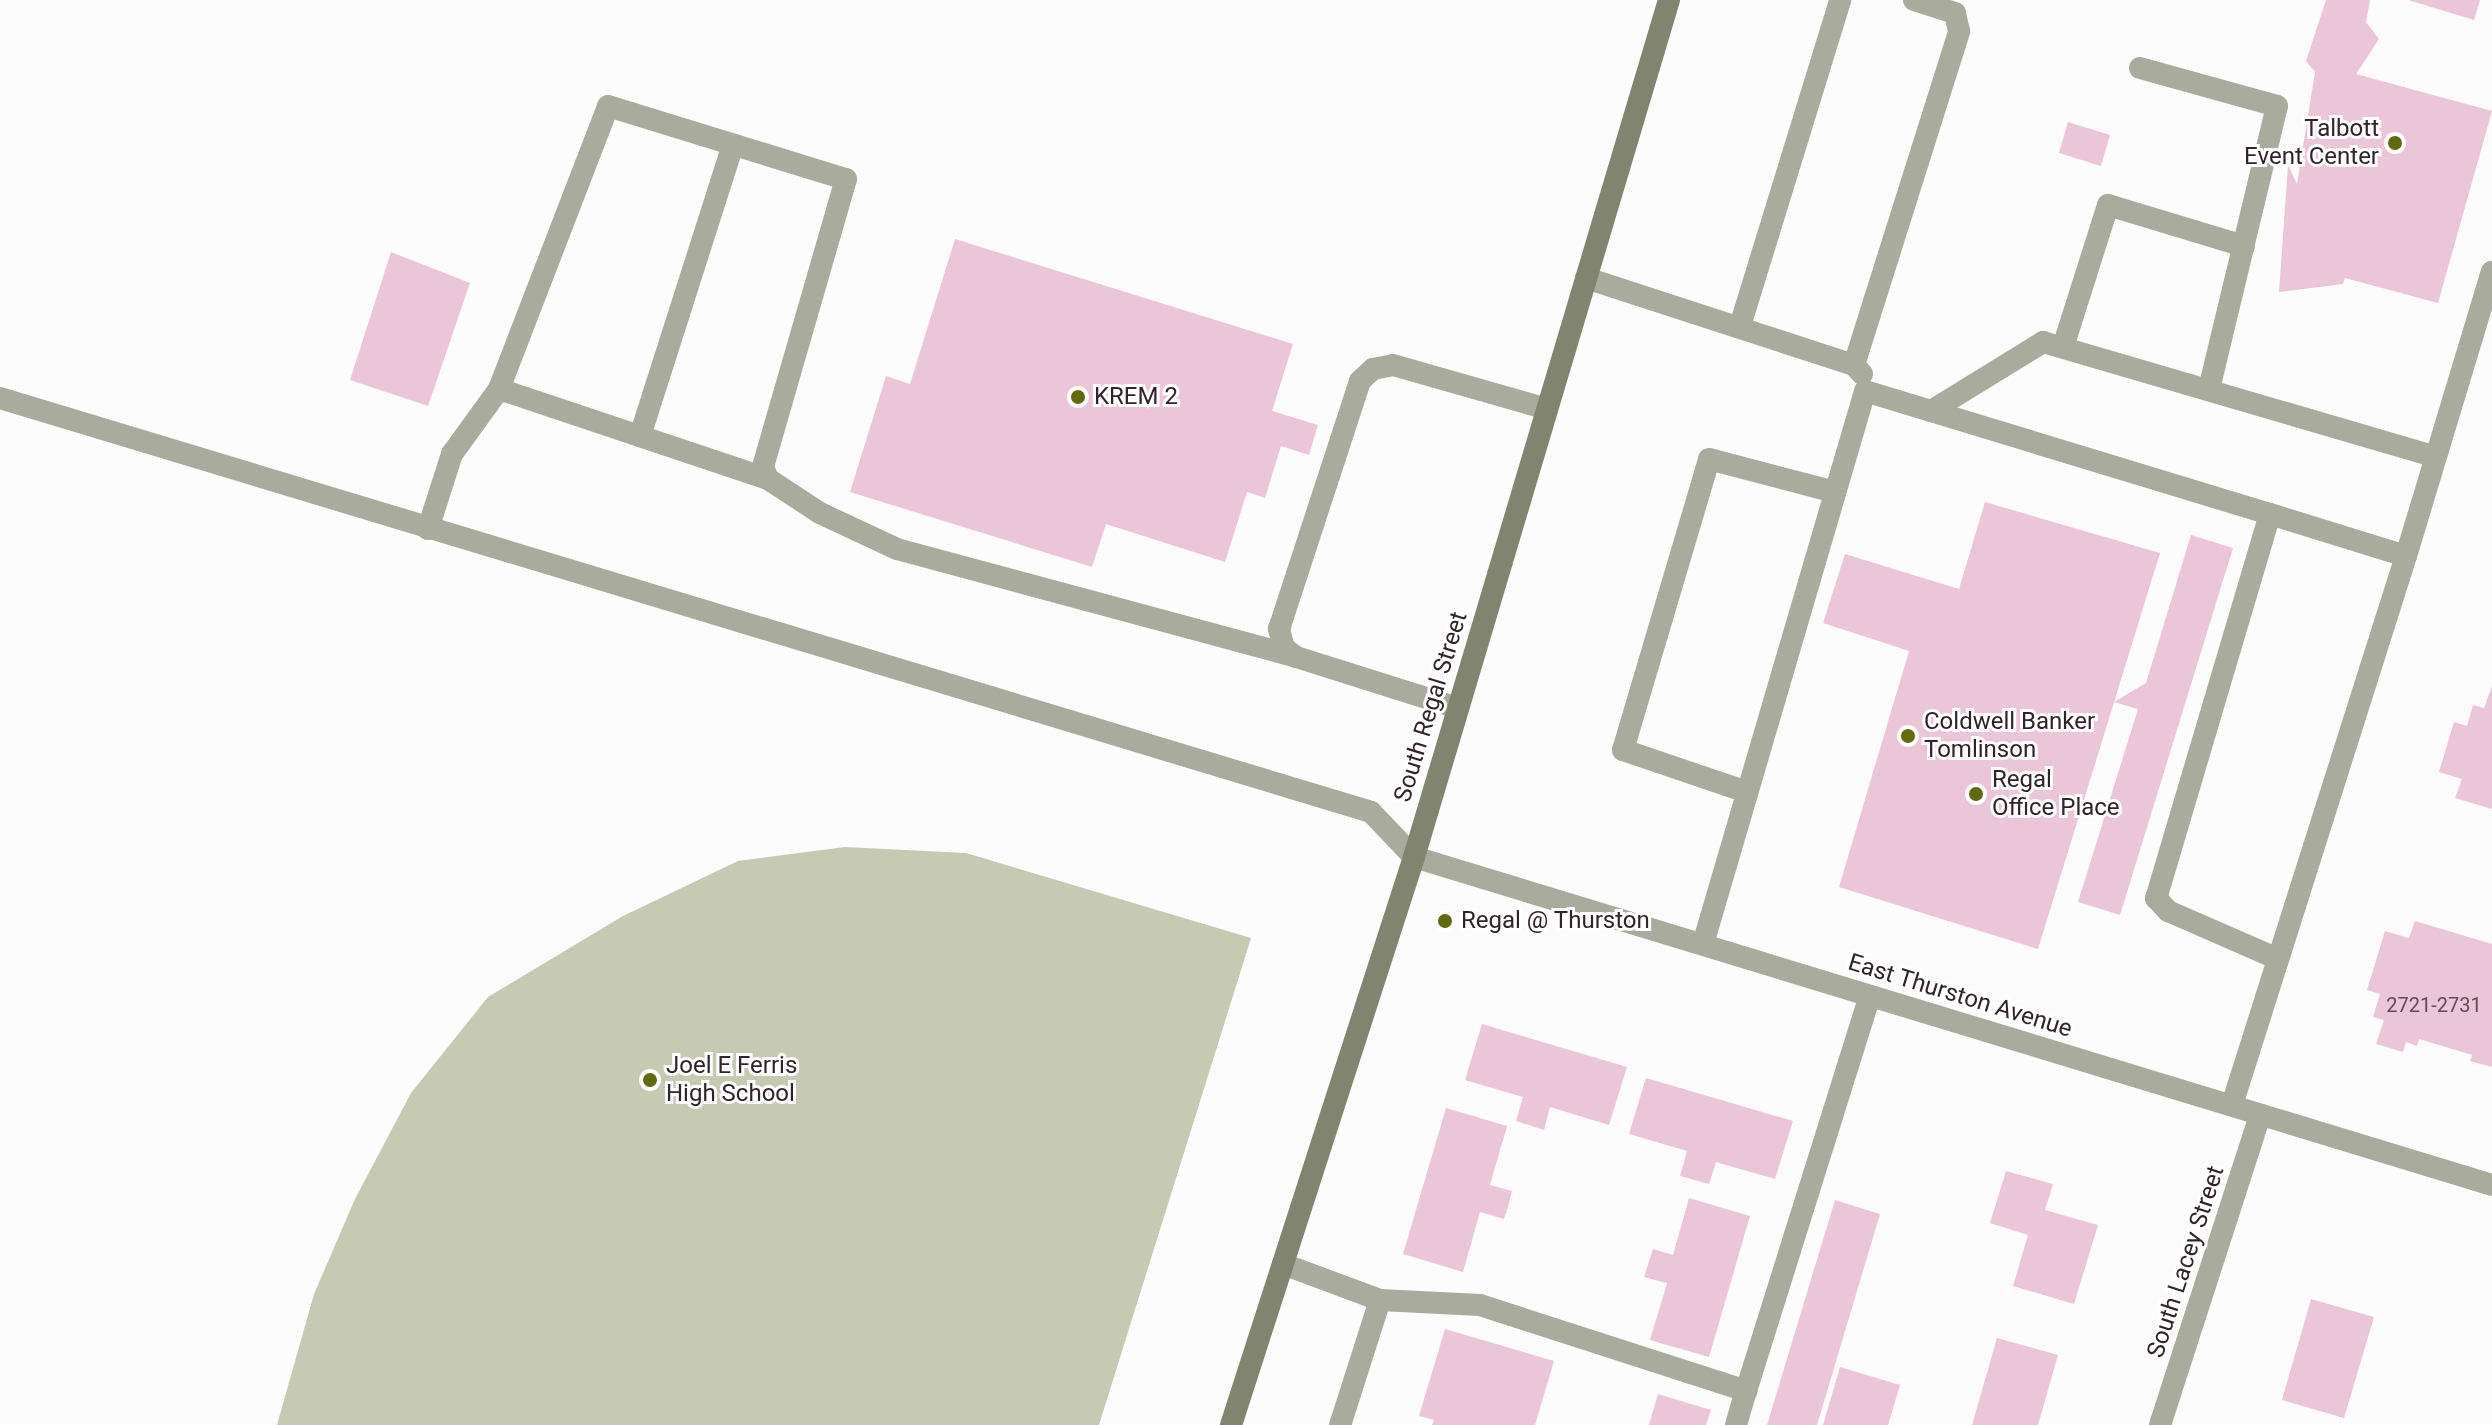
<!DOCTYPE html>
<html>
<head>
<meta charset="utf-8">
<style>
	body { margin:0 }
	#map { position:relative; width:2492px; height:1425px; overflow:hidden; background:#fcfcfc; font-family:Roboto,sans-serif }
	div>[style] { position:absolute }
	.green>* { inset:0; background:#c6cab3 }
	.building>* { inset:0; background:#ebc6d8 }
	.service>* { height:22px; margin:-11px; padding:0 11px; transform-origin:11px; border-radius:11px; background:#a9ab9c }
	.minor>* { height:22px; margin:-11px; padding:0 11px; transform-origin:11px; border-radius:11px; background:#a9ab9c }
	.tertiary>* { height:22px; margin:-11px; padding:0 11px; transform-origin:11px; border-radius:11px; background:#a9ab9c }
	.secondary>* { height:22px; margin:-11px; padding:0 11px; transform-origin:11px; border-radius:11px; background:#81856f }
	.dots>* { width:22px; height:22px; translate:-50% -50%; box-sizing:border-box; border:4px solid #fff; border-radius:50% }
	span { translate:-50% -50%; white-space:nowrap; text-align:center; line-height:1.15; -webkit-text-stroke:6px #fff; paint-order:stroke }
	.number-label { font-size:20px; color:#5f4c55 }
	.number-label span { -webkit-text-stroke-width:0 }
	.poi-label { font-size:24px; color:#302329 }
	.right { translate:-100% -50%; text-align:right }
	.left { translate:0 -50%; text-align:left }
	.street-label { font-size:24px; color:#302329 }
</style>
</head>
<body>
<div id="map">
	<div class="green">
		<i style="clip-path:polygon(845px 847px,966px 853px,1251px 938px,1099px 1425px,277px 1425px,314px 1294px,355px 1199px,411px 1093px,488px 997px,623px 916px,738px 861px)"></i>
	</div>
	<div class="building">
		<i style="clip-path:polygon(2326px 0,2370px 0,2366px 22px,2379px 39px,2356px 74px,2492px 111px,2438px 303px,2345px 278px,2343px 284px,2279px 292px,2288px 165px,2297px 184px,2315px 72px,2306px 61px)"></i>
		<i style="clip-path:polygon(2408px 0,2480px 0,2474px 20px)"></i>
		<i style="clip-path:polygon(2068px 122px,2110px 135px,2101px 166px,2059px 153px)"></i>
		<i style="clip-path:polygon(955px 239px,1293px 344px,1272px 411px,1318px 425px,1309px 455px,1281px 446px,1265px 498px,1247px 492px,1225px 562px,1106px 524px,1092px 567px,850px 492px,886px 376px,910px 384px)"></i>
		<i style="clip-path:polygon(391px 252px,470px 283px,428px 406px,350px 380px)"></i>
		<i style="clip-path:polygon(1985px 502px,2160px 553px,2038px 949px,1839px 887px,1909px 651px,1823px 623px,1845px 554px,1959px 589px)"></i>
		<i style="clip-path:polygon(2191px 535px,2233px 548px,2120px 915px,2078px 902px,2138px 709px,2114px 702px,2146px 683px)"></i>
		<i style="clip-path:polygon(2492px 686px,2492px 809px,2455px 798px,2462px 779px,2439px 772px,2454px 722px,2467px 726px,2473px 705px,2484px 708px)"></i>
		<i style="clip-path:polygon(2415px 921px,2492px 944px,2492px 1067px,2470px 1061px,2472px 1055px,2419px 1039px,2417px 1046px,2406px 1042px,2403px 1052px,2376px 1044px,2384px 1020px,2373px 1017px,2380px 994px,2367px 990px,2385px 931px,2409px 938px)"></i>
		<i style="clip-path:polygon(1482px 1024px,1627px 1067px,1609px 1125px,1550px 1107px,1544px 1130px,1516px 1121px,1523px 1097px,1465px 1080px)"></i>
		<i style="clip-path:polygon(1646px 1078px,1793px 1121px,1775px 1179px,1716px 1162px,1709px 1184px,1680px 1176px,1687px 1151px,1629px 1134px)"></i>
		<i style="clip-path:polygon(1446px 1108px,1507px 1126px,1490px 1185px,1512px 1191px,1508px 1207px,1504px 1219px,1480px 1212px,1463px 1272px,1403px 1254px)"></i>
		<i style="clip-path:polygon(2006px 1171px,2053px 1184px,2045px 1210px,2098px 1225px,2074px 1304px,2013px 1286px,2028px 1235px,1990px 1223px)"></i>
		<i style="clip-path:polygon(1689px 1198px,1750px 1216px,1709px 1357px,1650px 1340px,1667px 1283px,1644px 1277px,1653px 1249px,1673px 1255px)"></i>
		<i style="clip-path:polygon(1835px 1200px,1880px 1214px,1817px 1425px,1767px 1425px)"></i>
		<i style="clip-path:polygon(2311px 1299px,2374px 1317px,2344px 1418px,2282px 1400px)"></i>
		<i style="clip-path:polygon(1445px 1329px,1554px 1361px,1535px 1425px,1432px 1425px,1434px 1420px,1419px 1416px)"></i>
		<i style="clip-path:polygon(1997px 1338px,2058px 1355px,2038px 1425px,1972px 1425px)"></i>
		<i style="clip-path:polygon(1840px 1367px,1900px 1385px,1888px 1425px,1823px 1425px)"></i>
		<i style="clip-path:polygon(1658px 1394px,1711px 1410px,1706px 1425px,1649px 1425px)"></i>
	</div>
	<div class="service">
		<i style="left:2140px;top:68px;width:142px;rotate:15.5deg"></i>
		<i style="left:2277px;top:106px;width:292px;rotate:103.5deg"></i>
		<i style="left:1586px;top:278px;width:282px;rotate:18deg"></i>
		<i style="left:1854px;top:365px;width:12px;rotate:48deg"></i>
		<i style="left:1740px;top:326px;width:341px;rotate:-72.9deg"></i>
		<i style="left:2063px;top:347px;width:149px;rotate:-72.4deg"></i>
		<i style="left:2108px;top:205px;width:142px;rotate:16.8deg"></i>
		<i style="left:1854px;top:365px;width:350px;rotate:-72.5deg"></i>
		<i style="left:1959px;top:31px;width:18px;rotate:-103deg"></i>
		<i style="left:1955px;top:13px;width:43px;rotate:-162.4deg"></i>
		<i style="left:499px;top:389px;width:284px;rotate:18.5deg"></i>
		<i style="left:0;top:398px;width:1432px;rotate:16.8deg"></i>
		<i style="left:1371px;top:812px;width:62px;rotate:46.3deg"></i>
		<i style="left:1931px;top:411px;width:132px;rotate:-31.6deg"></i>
		<i style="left:2043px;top:342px;width:409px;rotate:16.3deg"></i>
		<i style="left:640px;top:436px;width:306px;rotate:-72.3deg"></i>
		<i style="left:2270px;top:514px;width:401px;rotate:106.5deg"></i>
		<i style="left:2156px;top:898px;width:18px;rotate:47deg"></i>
		<i style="left:2168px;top:911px;width:120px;rotate:23.6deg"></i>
		<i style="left:428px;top:529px;width:79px;rotate:-72.3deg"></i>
		<i style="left:452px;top:454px;width:80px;rotate:-54.1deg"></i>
		<i style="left:499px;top:389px;width:303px;rotate:-68.9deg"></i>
		<i style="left:608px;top:106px;width:249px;rotate:17.1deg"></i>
		<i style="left:846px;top:179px;width:300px;rotate:106.1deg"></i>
		<i style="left:763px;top:467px;width:13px;rotate:67deg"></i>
		<i style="left:768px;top:479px;width:62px;rotate:33.2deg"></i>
		<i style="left:820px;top:513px;width:85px;rotate:25.1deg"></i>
		<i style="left:897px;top:549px;width:413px;rotate:15.1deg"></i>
		<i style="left:2406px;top:556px;width:297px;rotate:-73.2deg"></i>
		<i style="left:1458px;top:708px;width:170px;rotate:-162.5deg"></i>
		<i style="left:1296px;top:657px;width:15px;rotate:-143deg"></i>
		<i style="left:1284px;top:648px;width:20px;rotate:-105deg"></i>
		<i style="left:1279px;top:629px;width:261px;rotate:-71.9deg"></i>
		<i style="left:1360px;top:381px;width:18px;rotate:-43deg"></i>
		<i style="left:1373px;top:369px;width:20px;rotate:-11deg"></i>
		<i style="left:1393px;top:365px;width:160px;rotate:15.9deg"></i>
		<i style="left:1747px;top:792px;width:131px;rotate:-161.3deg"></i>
		<i style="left:1623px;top:750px;width:303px;rotate:-73.5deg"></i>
		<i style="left:1709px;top:459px;width:130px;rotate:14.7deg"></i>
		<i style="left:1703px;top:944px;width:576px;rotate:-73.67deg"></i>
		<i style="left:1865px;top:391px;width:423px;rotate:16.9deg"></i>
		<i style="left:2270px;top:514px;width:142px;rotate:17.2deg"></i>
		<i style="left:2406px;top:556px;width:576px;rotate:107.59deg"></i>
		<i style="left:1283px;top:1264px;width:103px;rotate:20.4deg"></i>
		<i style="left:1380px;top:1300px;width:131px;rotate:107.7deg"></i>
		<i style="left:1380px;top:1300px;width:100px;rotate:2.9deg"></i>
		<i style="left:1480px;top:1305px;width:280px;rotate:17.9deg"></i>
		<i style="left:1746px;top:1391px;width:414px;rotate:-72.6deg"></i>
		<i style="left:1736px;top:1425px;width:35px;rotate:-74deg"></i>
	</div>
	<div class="minor">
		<i style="left:2160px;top:1425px;width:326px;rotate:-72.1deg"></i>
	</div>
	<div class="tertiary">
		<i style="left:1414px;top:857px;width:1127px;rotate:16.92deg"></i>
	</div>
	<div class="secondary">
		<i style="left:1231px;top:1425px;width:597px;rotate:-72.14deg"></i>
		<i style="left:1414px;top:857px;width:894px;rotate:-73.43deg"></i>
	</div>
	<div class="dots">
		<i style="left:2395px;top:143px;background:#616a0e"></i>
		<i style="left:1078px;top:397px;background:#616a0e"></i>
		<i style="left:1908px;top:736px;background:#616a0e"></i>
		<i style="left:1976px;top:794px;background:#616a0e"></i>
		<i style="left:1445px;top:921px;background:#616a0e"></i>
		<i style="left:650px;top:1080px;background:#616a0e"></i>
	</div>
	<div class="number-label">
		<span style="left:2434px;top:1005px">2721-2731</span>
	</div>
	<div class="poi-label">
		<span class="right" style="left:2379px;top:143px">Talbott<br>Event Center</span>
		<span class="left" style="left:1094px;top:397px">KREM 2</span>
		<span class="left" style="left:1924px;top:736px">Coldwell Banker<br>Tomlinson</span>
		<span class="left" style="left:1992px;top:794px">Regal<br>Office Place</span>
		<span class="left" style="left:1461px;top:921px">Regal @ Thurston</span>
		<span class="left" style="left:666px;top:1080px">Joel E Ferris<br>High School</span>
	</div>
	<div class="street-label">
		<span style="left:1431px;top:707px;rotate:-73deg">South Regal Street</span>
		<span style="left:1960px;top:996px;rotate:17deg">East Thurston Avenue</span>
		<span style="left:2186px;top:1262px;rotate:-72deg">South Lacey Street</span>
	</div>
</div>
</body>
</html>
